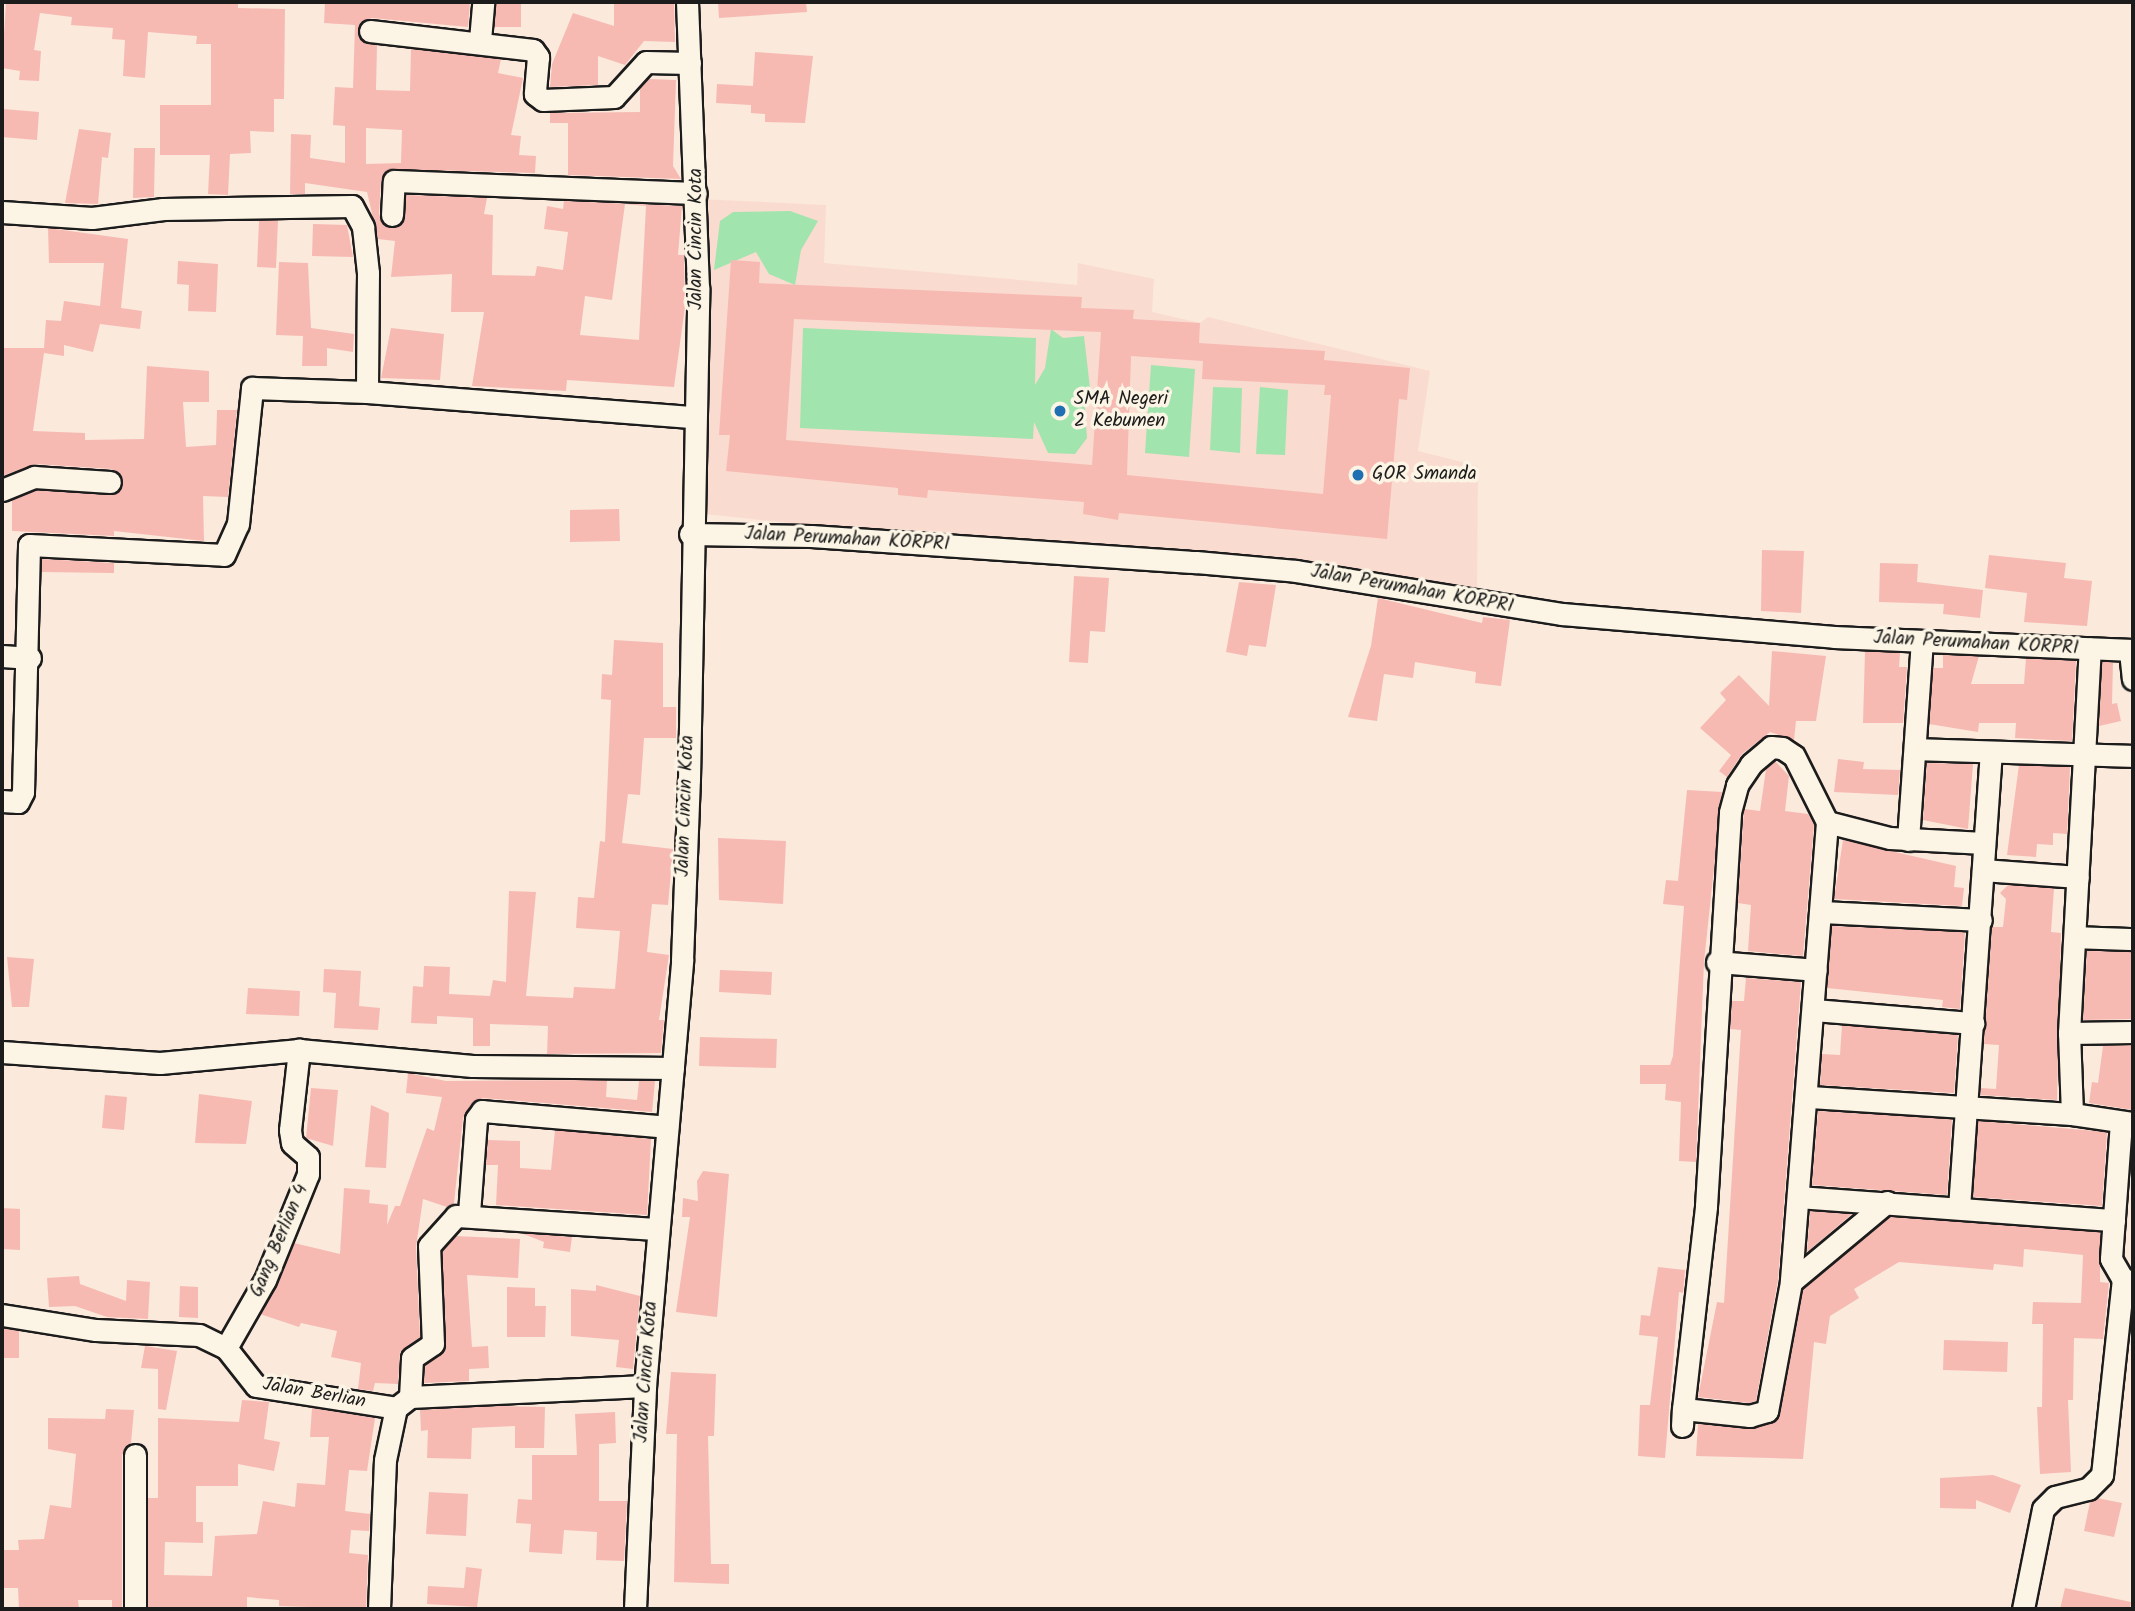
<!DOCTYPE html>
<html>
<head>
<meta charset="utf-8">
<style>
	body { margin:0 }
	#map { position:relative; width:2135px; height:1611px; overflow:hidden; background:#fbe9db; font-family:Kalam,sans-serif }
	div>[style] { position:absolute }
	.built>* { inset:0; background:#fadbcf }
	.green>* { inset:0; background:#a2e4ae }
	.building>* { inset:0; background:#f6bab3 }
	.roads { filter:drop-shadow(2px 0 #1c1c1c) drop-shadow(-2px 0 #1c1c1c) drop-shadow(0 2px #1c1c1c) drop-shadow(0 -2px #1c1c1c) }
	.minor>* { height:21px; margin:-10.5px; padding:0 10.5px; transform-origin:10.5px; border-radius:10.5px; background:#fcf5e5 }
	.dots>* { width:19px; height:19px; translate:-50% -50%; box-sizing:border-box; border:4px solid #fcf5e5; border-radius:50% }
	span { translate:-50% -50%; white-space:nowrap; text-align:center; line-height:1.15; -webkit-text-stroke:7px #fcf5e5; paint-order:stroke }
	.street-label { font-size:19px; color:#1c1c1c }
	.poi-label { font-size:19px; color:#1c1c1c }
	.left { translate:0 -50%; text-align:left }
	.frame { position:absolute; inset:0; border:4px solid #1c1c1c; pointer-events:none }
</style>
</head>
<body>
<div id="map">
	<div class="built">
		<i style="clip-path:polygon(697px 199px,826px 205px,824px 263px,1077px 285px,1078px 263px,1154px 279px,1152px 312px,1200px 323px,1208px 317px,1430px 371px,1418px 451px,1478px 466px,1477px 594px,695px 513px)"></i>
	</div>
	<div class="green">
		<i style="clip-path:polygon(790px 211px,818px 221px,801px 250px,795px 285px,769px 274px,756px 252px,714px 270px,720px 221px,733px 212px)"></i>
		<i style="clip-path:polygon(803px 328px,1036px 338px,1035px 385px,1045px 368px,1051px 329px,1063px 338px,1084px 336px,1090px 388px,1084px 395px,1087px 438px,1075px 454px,1048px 453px,1034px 422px,1033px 439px,800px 428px)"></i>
		<i style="clip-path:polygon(1151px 365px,1195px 369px,1189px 457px,1145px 453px)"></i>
		<i style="clip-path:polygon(1213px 387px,1242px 388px,1240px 453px,1210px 450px)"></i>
		<i style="clip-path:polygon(1260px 387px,1288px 390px,1285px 455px,1256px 454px)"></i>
	</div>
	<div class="building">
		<i style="clip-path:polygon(6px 2px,238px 2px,238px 8px,285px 9px,284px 99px,274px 99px,274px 132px,250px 131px,251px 153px,230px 154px,228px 195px,208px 194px,210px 155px,160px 155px,160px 105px,211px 105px,211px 44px,196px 44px,197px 36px,148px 32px,145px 78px,123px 76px,125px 40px,112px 39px,113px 28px,71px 25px,72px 17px,40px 13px,34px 50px,41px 51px,39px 81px,19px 80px,20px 71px,2px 68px)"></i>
		<i style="clip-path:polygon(evenodd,325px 2px,470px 2px,468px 27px,372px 18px,360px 23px,358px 37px,377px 45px,376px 90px,410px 91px,411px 49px,501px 59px,498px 73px,523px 78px,511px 135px,521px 136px,519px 155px,536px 156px,535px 173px,389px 169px,381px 180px,379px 214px,385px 226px,403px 223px,406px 195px,487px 198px,484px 214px,493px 215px,492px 275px,535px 276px,537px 266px,563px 270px,568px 232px,544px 229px,547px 206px,563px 209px,564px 201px,682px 206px,678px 255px,684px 255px,685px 307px,674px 387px,567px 380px,566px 391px,472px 386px,484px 312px,451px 312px,452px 274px,391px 277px,395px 241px,378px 239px,367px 192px,305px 183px,305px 194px,290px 194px,291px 134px,311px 135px,310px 158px,345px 163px,345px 126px,333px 125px,335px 87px,353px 88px,355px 25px,324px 23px,325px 2px,366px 128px,402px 130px,401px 163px,366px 164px,366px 128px,325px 2px,625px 204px,646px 206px,639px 340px,580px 335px,585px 296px,612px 300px,625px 204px)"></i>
		<i style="clip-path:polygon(496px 2px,521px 2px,521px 27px,494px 27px)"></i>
		<i style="clip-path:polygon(614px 2px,674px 2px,675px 42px,644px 41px,625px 65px,598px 56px,598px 85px,550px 87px,552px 64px,573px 13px,614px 26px)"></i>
		<i style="clip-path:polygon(718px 2px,806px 2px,807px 12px,719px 18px)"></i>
		<i style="clip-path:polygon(755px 52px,813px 56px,805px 123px,765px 122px,765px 114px,751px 113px,751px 105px,716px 103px,717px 84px,753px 86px)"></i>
		<i style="clip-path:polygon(649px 79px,676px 80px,673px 166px,681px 179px,568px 175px,568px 123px,550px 123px,550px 113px,640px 112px,640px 89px)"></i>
		<i style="clip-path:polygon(3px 109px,39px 112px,37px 140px,2px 137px)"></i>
		<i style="clip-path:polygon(79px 129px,111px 133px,108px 158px,102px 157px,98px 204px,65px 203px)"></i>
		<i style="clip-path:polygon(134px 148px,155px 148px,154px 197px,133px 198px)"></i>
		<i style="clip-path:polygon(278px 220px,276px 268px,257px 267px,259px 221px)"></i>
		<i style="clip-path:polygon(313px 224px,347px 225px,353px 257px,312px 256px)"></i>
		<i style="clip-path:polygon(48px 228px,128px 239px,121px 308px,142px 311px,140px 329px,100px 324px,93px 352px,64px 345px,64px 356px,44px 353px,33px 431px,85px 433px,85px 440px,144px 439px,147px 366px,209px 371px,209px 402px,183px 402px,186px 447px,216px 445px,217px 410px,237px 410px,228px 497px,203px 496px,204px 541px,114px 531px,114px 536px,12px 531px,12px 500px,36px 490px,110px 495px,123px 484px,112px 469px,35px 464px,2px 476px,2px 348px,44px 348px,46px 320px,61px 321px,64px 301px,100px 306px,104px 263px,49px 263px)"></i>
		<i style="clip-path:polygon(evenodd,731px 260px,760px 262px,759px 283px,1082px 297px,1081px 308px,1134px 310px,1133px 319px,1200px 323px,1199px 343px,1325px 351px,1324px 360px,1410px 368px,1407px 400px,1399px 399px,1387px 539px,1119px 513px,1118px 520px,1083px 514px,1084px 502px,928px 490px,927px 498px,898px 495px,898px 488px,726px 471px,730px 435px,719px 435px,731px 260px,794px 319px,1101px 332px,1092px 465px,786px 440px,794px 319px,731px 260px,1131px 356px,1203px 361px,1202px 379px,1325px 385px,1324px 395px,1331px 395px,1323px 494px,1127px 475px,1131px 356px)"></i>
		<i style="clip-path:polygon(178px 261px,218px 264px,216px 312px,188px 311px,189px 285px,177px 284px)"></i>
		<i style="clip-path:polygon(279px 262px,308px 263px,311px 328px,354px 334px,353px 352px,327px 348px,327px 366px,302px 366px,303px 336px,276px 335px)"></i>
		<i style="clip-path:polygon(391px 328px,444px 334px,440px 380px,381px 378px)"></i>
		<i style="clip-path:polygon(619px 509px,620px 541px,570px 542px,570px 510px)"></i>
		<i style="clip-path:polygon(1762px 550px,1804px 551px,1801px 613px,1761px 611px)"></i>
		<i style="clip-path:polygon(1989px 555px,2066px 563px,2064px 578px,2092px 581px,2087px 626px,2024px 622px,2027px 593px,1985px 588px)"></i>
		<i style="clip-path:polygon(42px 559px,114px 563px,114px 573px,41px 572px)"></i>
		<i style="clip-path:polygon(1880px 563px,1918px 564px,1917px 582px,1983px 590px,1980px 618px,1943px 614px,1944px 604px,1879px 602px)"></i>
		<i style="clip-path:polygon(1074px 576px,1109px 578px,1105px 632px,1090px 631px,1088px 663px,1069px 662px)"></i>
		<i style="clip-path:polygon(1239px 582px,1276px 585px,1266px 647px,1249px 645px,1247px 656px,1226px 652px)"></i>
		<i style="clip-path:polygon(1378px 598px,1482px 623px,1483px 617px,1510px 620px,1501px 686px,1475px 683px,1476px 672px,1415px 662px,1413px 678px,1384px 674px,1377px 721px,1348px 717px,1371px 646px)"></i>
		<i style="clip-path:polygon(614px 640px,663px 643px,663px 707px,676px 707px,676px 738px,644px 738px,640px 795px,628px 794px,622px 843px,673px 849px,668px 905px,652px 904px,647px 952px,669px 955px,659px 1020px,664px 1020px,661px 1053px,547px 1054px,548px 1026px,490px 1024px,490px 1046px,473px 1046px,473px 1018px,437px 1016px,437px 1024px,411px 1023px,413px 986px,423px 987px,424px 966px,450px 967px,449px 994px,490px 996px,493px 980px,506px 982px,509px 891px,536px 892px,526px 996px,573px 998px,574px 987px,615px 989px,620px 931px,576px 928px,578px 897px,594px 898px,600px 841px,605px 842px,611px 700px,601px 699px,602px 674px,612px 675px)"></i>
		<i style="clip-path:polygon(1772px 651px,1826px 656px,1816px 721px,1796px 721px,1794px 740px,1770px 732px,1742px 754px,1727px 777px,1719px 771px,1731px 755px,1700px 728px,1726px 700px,1720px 693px,1739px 675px,1769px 706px)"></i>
		<i style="clip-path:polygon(1865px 651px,1900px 653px,1899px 667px,1907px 667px,1903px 723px,1863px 723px)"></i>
		<i style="clip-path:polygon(1943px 655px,1979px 656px,1971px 684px,2024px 684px,2026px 658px,2076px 661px,2072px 741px,2015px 738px,2016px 723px,1979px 723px,1978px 732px,1929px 724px,1933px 668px,1943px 668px)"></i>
		<i style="clip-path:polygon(2102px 662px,2113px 662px,2112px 704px,2117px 703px,2121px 721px,2099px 726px)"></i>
		<i style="clip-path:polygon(1838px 759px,1864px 762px,1863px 769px,1900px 770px,1898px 795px,1834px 792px)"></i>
		<i style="clip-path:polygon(1775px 761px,1789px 776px,1785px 811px,1808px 814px,1814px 825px,1803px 956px,1748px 951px,1751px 905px,1738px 903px,1744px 809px,1760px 811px,1766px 769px)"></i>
		<i style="clip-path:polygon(1927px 763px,1973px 764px,1968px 829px,1923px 820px)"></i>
		<i style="clip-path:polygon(2019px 765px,2070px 767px,2067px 834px,2053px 833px,2053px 845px,2037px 844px,2036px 857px,2007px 855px)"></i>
		<i style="clip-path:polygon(1687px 790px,1722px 792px,1704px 962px,1696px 1162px,1679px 1161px,1681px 1102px,1665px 1100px,1666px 1084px,1640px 1084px,1640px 1065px,1670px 1065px,1673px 1056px,1684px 906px,1663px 904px,1666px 880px,1678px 881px)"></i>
		<i style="clip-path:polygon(718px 838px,786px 841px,783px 904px,719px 900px)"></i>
		<i style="clip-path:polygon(1843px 840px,1956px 866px,1954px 887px,1964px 888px,1962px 906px,1834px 899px)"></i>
		<i style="clip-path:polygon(2008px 885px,2054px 888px,2051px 932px,2061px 933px,2057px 1100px,1980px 1095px,1981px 1088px,1996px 1089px,1999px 1045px,1984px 1044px,1992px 927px,2003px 927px,2006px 899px,2000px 893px)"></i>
		<i style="clip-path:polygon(1832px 926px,1965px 932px,1960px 1009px,1942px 1007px,1943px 1000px,1827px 988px)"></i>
		<i style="clip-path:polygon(2087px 951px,2133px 952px,2133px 1019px,2083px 1020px)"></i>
		<i style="clip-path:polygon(7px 957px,34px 959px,29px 1007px,12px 1007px)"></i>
		<i style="clip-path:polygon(324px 969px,361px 971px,359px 1006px,380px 1008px,378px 1030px,334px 1028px,336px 993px,323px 992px)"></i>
		<i style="clip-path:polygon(720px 970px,772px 972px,771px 995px,719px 992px)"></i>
		<i style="clip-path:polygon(1746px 978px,1801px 982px,1778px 1280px,1756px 1401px,1749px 1403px,1698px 1397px,1717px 1302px,1724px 1303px,1741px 1030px,1730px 1029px,1732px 1001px,1744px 1001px)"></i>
		<i style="clip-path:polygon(248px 988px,300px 991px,299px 1016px,246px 1014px)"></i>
		<i style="clip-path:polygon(1842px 1025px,1958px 1035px,1954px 1093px,1820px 1085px,1822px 1054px,1840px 1055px)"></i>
		<i style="clip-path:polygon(700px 1037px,777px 1039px,776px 1068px,699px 1066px)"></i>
		<i style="clip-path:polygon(2133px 1045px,2133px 1110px,2089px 1103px,2092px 1082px,2098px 1083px,2103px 1046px)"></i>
		<i style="clip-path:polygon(408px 1073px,446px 1081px,607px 1080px,606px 1097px,637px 1100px,639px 1081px,655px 1081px,652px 1112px,483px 1098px,472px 1103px,463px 1118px,454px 1203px,447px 1207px,423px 1199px,416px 1247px,420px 1337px,400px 1352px,398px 1384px,375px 1383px,373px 1391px,358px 1389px,361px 1363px,331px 1357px,337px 1331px,301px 1323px,299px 1327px,260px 1314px,294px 1243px,340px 1254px,344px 1188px,370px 1190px,369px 1203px,388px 1205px,387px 1225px,395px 1206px,400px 1206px,427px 1128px,434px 1131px,442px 1097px,406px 1093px)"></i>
		<i style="clip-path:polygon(311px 1088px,338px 1090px,333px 1146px,306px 1138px)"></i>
		<i style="clip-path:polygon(199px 1094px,252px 1101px,246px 1144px,195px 1143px)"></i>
		<i style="clip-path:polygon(105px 1095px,127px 1097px,124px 1130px,102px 1128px)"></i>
		<i style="clip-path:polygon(371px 1105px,389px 1113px,386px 1168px,365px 1167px)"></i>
		<i style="clip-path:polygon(1818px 1111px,1952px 1119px,1947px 1195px,1812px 1185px)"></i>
		<i style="clip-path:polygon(1978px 1121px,2107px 1132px,2102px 1206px,1973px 1197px)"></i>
		<i style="clip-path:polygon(555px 1130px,651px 1139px,647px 1215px,496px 1205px,498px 1165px,486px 1165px,488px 1140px,520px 1141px,520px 1168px,551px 1170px)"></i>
		<i style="clip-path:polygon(703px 1171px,729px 1174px,717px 1317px,676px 1312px,690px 1217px,682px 1217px,683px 1198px,698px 1201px,697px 1181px)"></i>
		<i style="clip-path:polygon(2px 1208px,20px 1209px,20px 1250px,2px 1249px)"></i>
		<i style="clip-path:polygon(1810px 1211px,1852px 1214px,1807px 1252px)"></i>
		<i style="clip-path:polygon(1890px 1217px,2100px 1232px,2100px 1282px,2109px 1283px,2103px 1339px,2074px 1338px,2073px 1400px,2068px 1400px,2071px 1472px,2040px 1474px,2037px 1407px,2042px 1407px,2043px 1324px,2032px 1324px,2033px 1302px,2081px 1303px,2083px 1255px,2024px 1249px,2023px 1267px,1994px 1264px,1993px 1270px,1899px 1262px,1854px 1289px,1859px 1298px,1830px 1316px,1826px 1344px,1814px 1342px,1803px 1459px,1696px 1456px,1698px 1424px,1749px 1429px,1777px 1419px,1803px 1289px)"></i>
		<i style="clip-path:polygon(521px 1233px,572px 1237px,570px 1252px,543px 1248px,544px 1242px)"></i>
		<i style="clip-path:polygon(455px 1236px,520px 1239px,518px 1278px,467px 1275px,472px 1347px,488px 1346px,489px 1368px,469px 1369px,469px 1381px,424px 1383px,425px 1365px,446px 1344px,442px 1251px)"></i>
		<i style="clip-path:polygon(1658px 1267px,1685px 1270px,1683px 1293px,1679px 1292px,1665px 1458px,1638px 1456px,1640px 1405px,1650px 1405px,1658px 1337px,1639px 1335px,1641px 1315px,1650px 1316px)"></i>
		<i style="clip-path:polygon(79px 1276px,80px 1284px,126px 1301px,127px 1280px,150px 1282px,148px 1319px,107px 1317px,75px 1306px,49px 1307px,47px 1278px)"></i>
		<i style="clip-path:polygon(596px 1285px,640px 1296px,633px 1369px,616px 1367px,619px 1340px,571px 1336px,571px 1289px,596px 1291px)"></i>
		<i style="clip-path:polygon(180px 1286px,198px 1287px,198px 1318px,179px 1317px)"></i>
		<i style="clip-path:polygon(507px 1287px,535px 1288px,535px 1306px,546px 1306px,545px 1337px,507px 1337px)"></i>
		<i style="clip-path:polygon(2px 1328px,19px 1331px,19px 1358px,2px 1358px)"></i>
		<i style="clip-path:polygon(1944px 1340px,2008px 1342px,2007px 1372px,1943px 1370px)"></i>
		<i style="clip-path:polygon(145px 1346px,177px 1351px,166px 1410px,158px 1409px,158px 1369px,141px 1368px)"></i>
		<i style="clip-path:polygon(671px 1372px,716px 1374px,714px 1436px,708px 1436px,711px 1564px,729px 1564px,729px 1584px,674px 1582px,677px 1434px,666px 1434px)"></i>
		<i style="clip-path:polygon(242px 1400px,269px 1402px,264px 1439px,280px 1442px,274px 1471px,238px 1464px,238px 1486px,196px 1486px,196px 1522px,203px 1522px,203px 1543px,165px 1542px,164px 1575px,212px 1576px,215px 1536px,257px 1534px,263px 1501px,295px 1507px,297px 1483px,325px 1485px,329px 1437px,310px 1437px,312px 1408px,375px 1418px,367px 1471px,349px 1470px,345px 1511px,370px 1514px,369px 1531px,351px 1530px,349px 1553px,368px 1555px,366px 1609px,279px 1606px,279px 1600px,247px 1597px,247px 1609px,148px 1607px,148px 1498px,158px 1498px,158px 1418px,239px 1422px)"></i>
		<i style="clip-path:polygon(499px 1406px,545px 1407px,544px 1448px,515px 1448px,515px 1426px,472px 1428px,471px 1459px,427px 1458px,428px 1430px,421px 1431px,420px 1410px)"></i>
		<i style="clip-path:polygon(106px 1409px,134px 1410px,131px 1443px,122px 1455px,122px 1609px,112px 1609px,112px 1600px,78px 1600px,79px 1609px,19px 1609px,18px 1588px,2px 1588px,2px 1550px,19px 1550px,18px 1540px,44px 1539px,50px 1505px,71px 1508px,76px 1454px,48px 1449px,48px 1418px,105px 1419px)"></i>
		<i style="clip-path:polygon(615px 1412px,616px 1443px,599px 1444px,599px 1501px,627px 1501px,624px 1561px,596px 1560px,597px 1532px,564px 1530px,562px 1554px,529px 1552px,531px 1524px,516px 1523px,518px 1499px,532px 1500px,532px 1455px,577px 1455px,575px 1414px)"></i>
		<i style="clip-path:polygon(1993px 1475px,2021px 1485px,2010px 1513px,1976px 1500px,1976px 1509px,1940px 1508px,1940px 1478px)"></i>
		<i style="clip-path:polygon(429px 1492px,468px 1494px,466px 1536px,426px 1534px)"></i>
		<i style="clip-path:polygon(2097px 1498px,2122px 1503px,2114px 1537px,2084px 1531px,2090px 1502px)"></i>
		<i style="clip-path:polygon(466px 1567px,482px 1569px,477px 1607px,427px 1604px,428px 1586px,464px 1588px)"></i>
		<i style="clip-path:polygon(2065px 1588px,2131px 1602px,2130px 1609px,2060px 1609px)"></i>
	</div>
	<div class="roads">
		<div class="minor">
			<i style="left:370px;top:31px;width:164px;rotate:6.6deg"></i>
			<i style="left:533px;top:50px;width:9px;rotate:54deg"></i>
			<i style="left:538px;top:57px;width:37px;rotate:95deg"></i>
			<i style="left:535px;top:94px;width:10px;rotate:37deg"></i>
			<i style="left:543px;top:100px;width:71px;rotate:-2.4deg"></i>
			<i style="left:614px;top:97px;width:47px;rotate:-47.6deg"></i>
			<i style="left:646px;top:62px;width:44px;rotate:1.3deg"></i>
			<i style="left:480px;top:40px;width:38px;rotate:-85deg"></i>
			<i style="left:2px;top:212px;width:90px;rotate:3.8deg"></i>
			<i style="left:92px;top:218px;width:72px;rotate:-7.2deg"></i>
			<i style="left:163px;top:209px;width:189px;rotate:-0.9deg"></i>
			<i style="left:352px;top:206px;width:24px;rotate:62deg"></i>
			<i style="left:363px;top:227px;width:46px;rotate:83.8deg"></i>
			<i style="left:368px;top:273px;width:119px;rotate:90.5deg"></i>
			<i style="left:392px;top:215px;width:34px;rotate:-87deg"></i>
			<i style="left:394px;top:181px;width:302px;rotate:2.3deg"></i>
			<i style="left:2px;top:490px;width:35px;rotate:-22deg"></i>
			<i style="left:34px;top:477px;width:76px;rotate:3.8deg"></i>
			<i style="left:690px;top:534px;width:121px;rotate:0.9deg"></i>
			<i style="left:811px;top:536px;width:386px;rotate:3.9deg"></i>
			<i style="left:1196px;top:562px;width:100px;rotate:5.1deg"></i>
			<i style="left:1296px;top:571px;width:269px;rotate:9.2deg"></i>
			<i style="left:1562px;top:614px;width:273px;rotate:4.8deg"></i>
			<i style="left:1834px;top:637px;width:299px;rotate:2.5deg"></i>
			<i style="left:2130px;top:651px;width:28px;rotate:84deg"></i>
			<i style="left:2px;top:656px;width:28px;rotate:4deg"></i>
			<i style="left:1915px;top:749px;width:218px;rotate:1.8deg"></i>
			<i style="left:2px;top:801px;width:16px;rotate:4deg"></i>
			<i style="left:18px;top:802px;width:11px;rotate:-63deg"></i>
			<i style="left:23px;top:792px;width:247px;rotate:-88.6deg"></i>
			<i style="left:29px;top:545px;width:195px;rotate:2.9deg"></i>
			<i style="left:224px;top:555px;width:34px;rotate:-66deg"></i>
			<i style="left:238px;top:524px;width:137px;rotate:-84.1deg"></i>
			<i style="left:252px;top:388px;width:115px;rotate:2deg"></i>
			<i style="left:367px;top:392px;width:328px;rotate:4.4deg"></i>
			<i style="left:1827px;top:822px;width:65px;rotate:14.3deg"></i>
			<i style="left:1890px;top:838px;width:94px;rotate:3deg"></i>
			<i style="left:1908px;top:840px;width:198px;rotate:-86deg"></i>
			<i style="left:1983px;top:870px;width:95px;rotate:4.2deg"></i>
			<i style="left:1822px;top:912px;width:159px;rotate:2.9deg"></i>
			<i style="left:2075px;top:937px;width:58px;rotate:2deg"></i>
			<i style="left:1717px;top:962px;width:99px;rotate:4.6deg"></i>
			<i style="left:1814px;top:1010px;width:160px;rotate:4.7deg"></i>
			<i style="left:2069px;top:1033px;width:64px;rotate:-0.9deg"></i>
			<i style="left:2px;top:1052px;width:158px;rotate:4deg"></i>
			<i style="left:160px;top:1063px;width:140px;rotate:-5.3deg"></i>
			<i style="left:299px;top:1050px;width:174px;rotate:5.3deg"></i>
			<i style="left:472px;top:1066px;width:201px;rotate:0.6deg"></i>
			<i style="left:1809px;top:1097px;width:264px;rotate:3.7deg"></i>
			<i style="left:2072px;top:1114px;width:81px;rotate:-92.1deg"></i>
			<i style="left:2069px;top:1033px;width:385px;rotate:-86.9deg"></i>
			<i style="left:2072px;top:1114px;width:62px;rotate:8.4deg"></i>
			<i style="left:2121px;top:1122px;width:137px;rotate:94.2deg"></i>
			<i style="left:2111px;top:1259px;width:24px;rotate:60deg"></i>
			<i style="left:1798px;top:1197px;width:317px;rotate:4.2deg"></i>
			<i style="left:1959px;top:1208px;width:455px;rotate:-86deg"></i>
			<i style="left:469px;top:1213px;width:94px;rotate:-85.7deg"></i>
			<i style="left:476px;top:1119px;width:10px;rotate:-53deg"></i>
			<i style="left:482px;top:1111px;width:186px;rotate:4.9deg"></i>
			<i style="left:1791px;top:1282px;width:125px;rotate:-39.8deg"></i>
			<i style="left:2px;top:1315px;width:95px;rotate:9.1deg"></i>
			<i style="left:96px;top:1330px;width:103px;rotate:2.8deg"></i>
			<i style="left:199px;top:1335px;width:30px;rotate:26deg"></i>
			<i style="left:226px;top:1348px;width:48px;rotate:51.7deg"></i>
			<i style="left:256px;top:1386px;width:142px;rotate:8.9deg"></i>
			<i style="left:396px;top:1408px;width:18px;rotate:-38deg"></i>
			<i style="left:410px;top:1397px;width:235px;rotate:-2.7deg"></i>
			<i style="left:226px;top:1348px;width:78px;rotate:-60.2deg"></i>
			<i style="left:265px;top:1280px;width:114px;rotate:-67.9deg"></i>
			<i style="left:308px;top:1174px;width:17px;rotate:-90deg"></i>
			<i style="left:308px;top:1157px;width:21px;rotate:-139deg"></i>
			<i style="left:292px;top:1143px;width:13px;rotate:-99deg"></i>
			<i style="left:290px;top:1130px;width:81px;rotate:-83.6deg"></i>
			<i style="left:410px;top:1397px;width:39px;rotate:-87deg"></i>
			<i style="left:412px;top:1358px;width:25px;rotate:-34deg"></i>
			<i style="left:433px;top:1344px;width:98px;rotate:-92.3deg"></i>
			<i style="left:429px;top:1246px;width:40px;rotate:-48deg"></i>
			<i style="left:456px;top:1216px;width:201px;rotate:3.7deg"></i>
			<i style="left:1682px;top:1426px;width:17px;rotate:-87deg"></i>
			<i style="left:1683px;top:1409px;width:204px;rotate:-83.5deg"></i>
			<i style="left:1706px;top:1206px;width:395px;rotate:-86.5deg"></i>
			<i style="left:1730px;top:812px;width:28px;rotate:-75deg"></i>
			<i style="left:1737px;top:785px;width:25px;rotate:-56deg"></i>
			<i style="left:1751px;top:764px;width:26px;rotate:-40deg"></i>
			<i style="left:1771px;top:747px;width:11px;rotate:5deg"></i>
			<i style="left:1782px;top:748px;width:14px;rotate:34deg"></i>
			<i style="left:1794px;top:756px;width:74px;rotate:63.4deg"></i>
			<i style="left:1827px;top:822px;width:461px;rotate:94.5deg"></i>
			<i style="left:1791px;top:1282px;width:131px;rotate:100.5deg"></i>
			<i style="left:1767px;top:1411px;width:18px;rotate:164deg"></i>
			<i style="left:1750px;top:1416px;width:67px;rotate:-174deg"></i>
			<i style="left:135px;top:1609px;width:154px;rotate:-90deg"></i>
			<i style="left:379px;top:1609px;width:149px;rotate:-87.7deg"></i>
			<i style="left:385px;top:1460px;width:53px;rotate:-78.1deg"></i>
			<i style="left:635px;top:1609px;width:223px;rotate:-87.4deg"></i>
			<i style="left:645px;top:1386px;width:428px;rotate:-85deg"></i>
			<i style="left:682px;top:960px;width:181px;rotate:-87.8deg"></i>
			<i style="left:689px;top:779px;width:491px;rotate:-88.9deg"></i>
			<i style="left:698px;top:288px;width:286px;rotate:-92.2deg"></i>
			<i style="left:2023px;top:1609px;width:102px;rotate:-78.7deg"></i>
			<i style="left:2043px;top:1509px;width:17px;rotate:-45deg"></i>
			<i style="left:2055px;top:1497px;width:34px;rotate:-14deg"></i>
			<i style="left:2088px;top:1489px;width:20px;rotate:-45deg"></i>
			<i style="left:2102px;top:1475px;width:196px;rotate:-83.9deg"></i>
			<i style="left:2123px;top:1280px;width:10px;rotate:6deg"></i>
		</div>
	</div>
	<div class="dots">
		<i style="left:1060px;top:411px;background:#1f6fb2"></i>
		<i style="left:1358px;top:475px;background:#1f6fb2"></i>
	</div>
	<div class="street-label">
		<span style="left:697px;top:239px;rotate:-90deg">Jalan Cincin Kota</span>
		<span style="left:847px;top:540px;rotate:3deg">Jalan Perumahan KORPRI</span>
		<span style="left:1412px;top:590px;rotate:10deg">Jalan Perumahan KORPRI</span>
		<span style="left:1976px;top:644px;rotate:3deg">Jalan Perumahan KORPRI</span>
		<span style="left:686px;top:806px;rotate:-88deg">Jalan Cincin Kota</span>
		<span style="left:280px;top:1241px;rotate:-67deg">Gang Berlian 4</span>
		<span style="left:647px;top:1372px;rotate:-86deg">Jalan Cincin Kota</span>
		<span style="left:314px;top:1394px;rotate:10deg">Jalan Berlian</span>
	</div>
	<div class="poi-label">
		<span class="left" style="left:1074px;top:411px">SMA Negeri<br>2 Kebumen</span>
		<span class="left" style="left:1372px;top:475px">GOR Smanda</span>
	</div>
	<div class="frame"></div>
</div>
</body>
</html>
